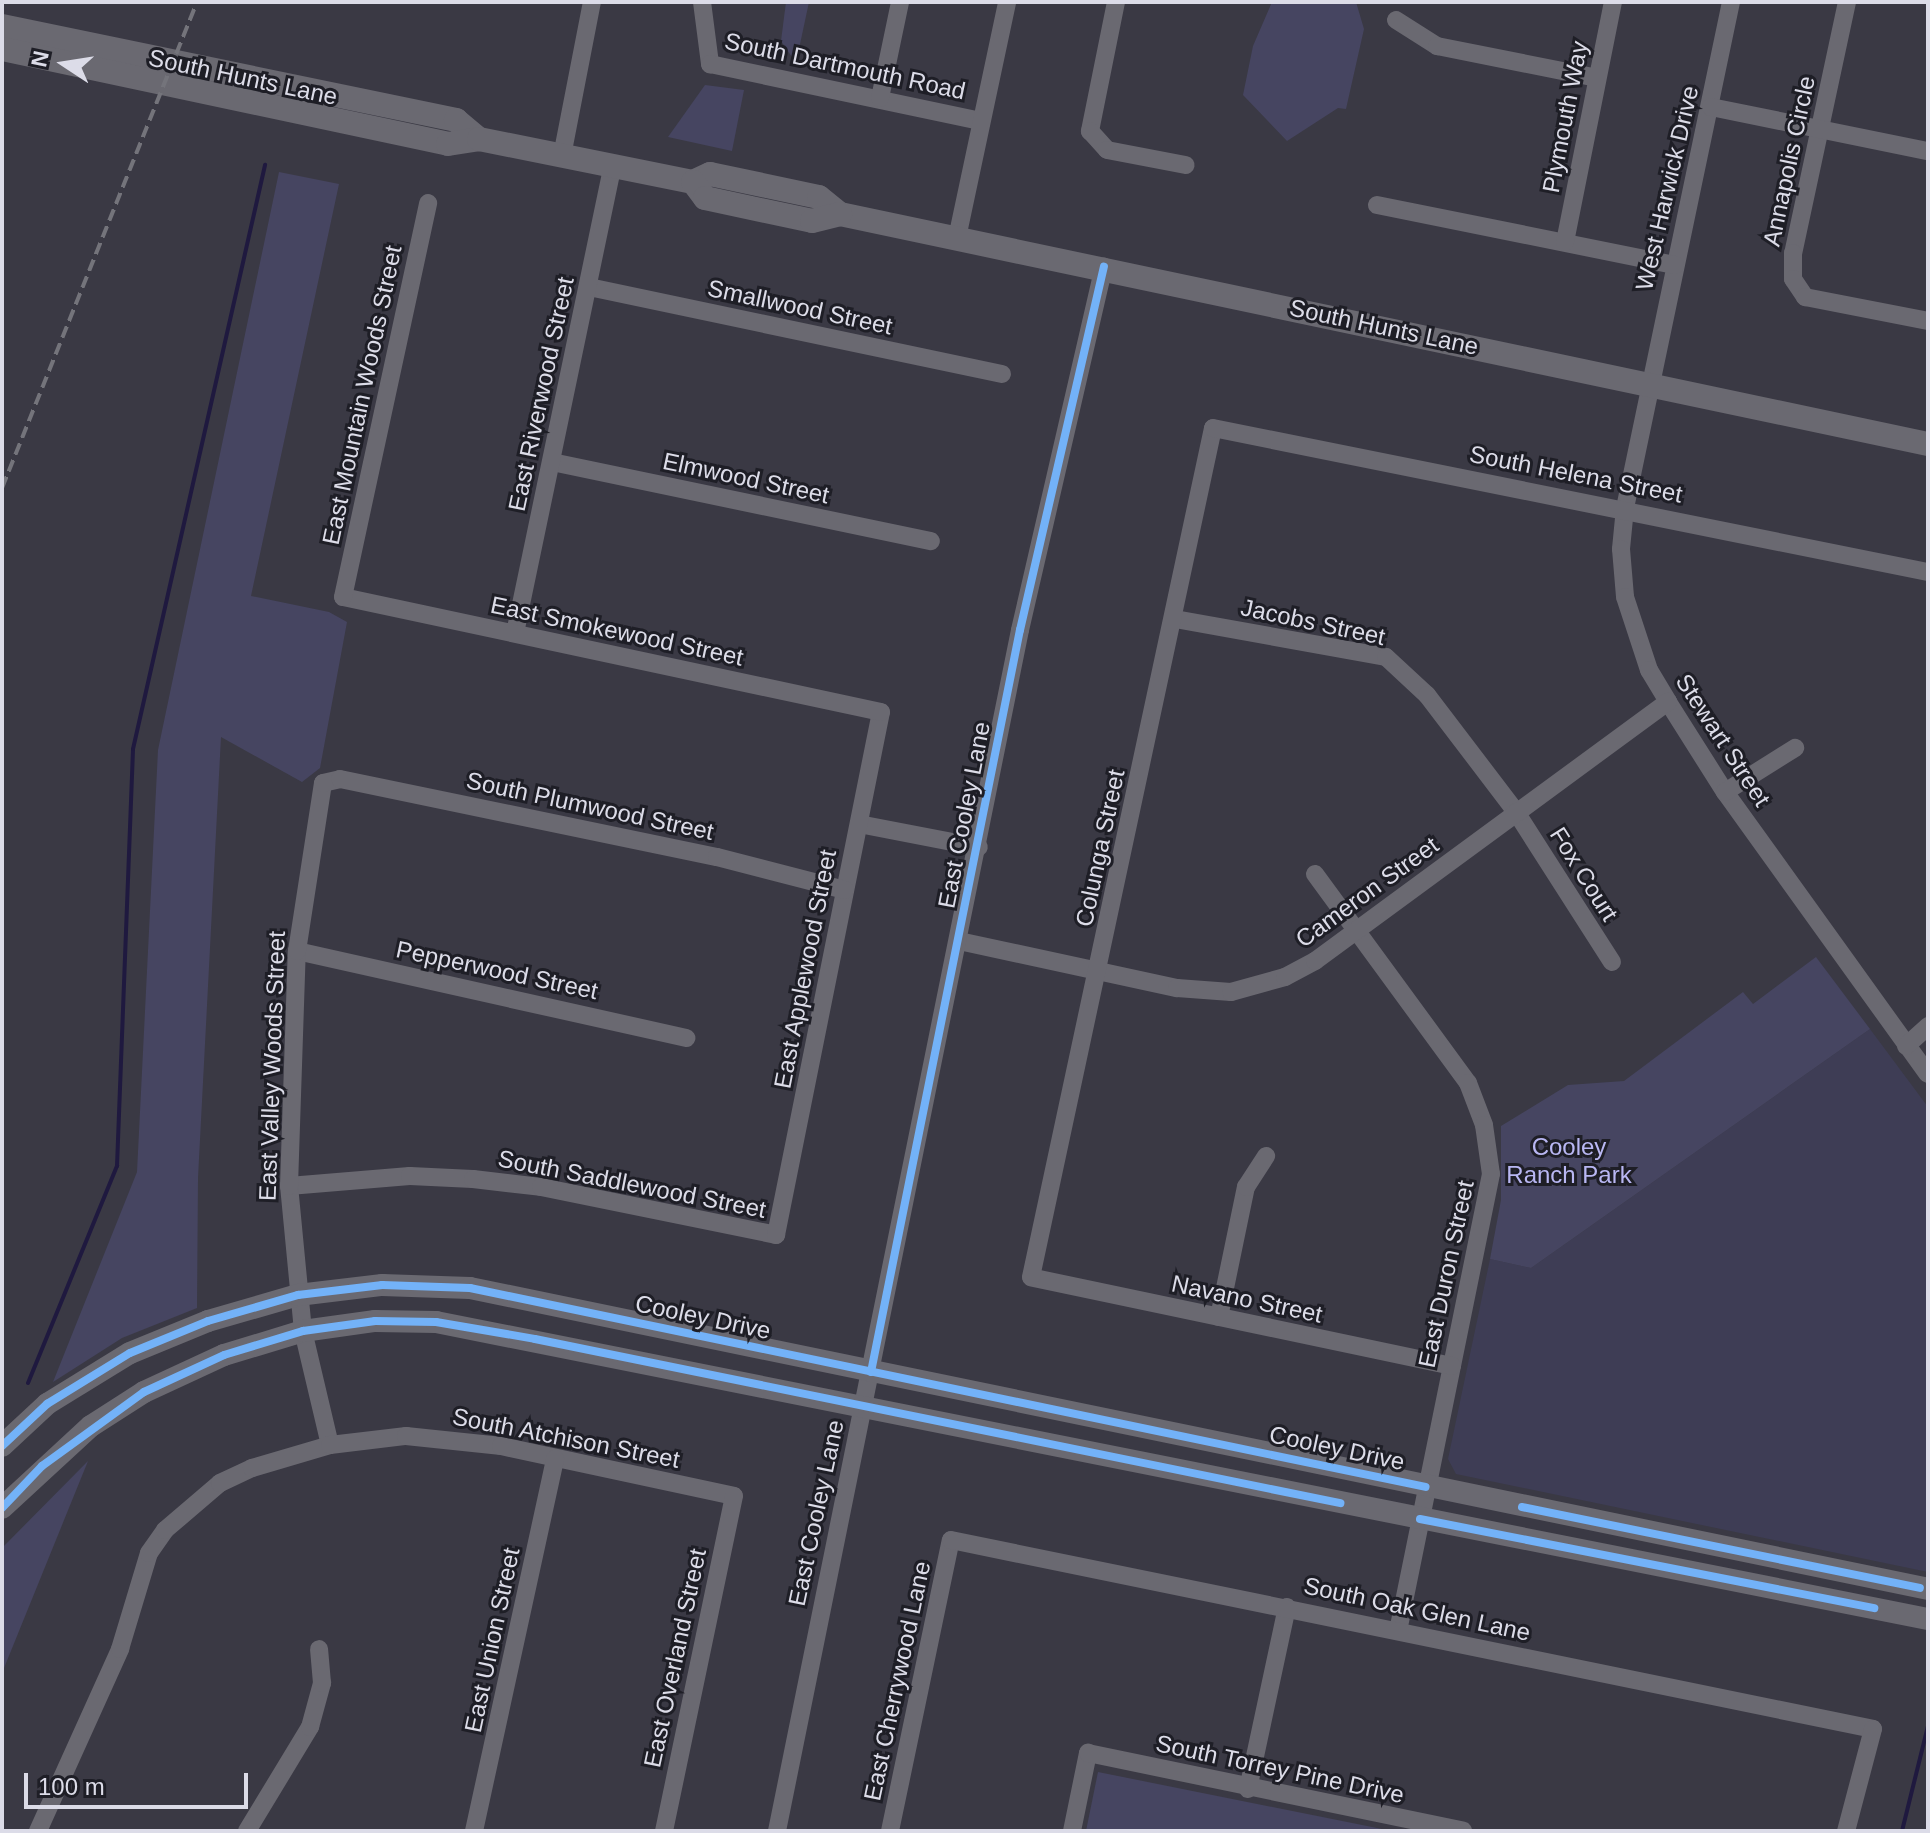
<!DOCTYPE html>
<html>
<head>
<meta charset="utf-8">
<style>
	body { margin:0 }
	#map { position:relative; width:1930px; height:1833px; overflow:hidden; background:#3a3944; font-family:Helvetica,sans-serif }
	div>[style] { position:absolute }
	.built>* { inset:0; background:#3e3d55 }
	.green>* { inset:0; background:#464561 }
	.stream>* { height:4px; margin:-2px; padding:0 2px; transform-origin:2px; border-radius:2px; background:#1f193f }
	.minor>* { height:18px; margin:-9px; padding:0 9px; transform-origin:9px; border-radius:9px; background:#6a6971 }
	.tertiary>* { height:22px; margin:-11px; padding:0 11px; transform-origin:11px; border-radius:11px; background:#6a6971 }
	.secondary>* { height:24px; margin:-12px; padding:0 12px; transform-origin:12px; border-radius:12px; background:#6a6971 }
	.rail>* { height:4px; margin-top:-2px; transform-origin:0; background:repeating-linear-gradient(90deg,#74747b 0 12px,transparent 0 18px) }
	.cycleway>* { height:8px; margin:-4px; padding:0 4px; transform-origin:4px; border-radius:4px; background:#73b2f8 }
	span { translate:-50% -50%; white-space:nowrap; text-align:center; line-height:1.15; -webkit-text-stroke:6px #1e1e26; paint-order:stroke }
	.street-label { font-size:24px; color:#dcdce8 }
	.park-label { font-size:24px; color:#b9b7f3 }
	.frame { position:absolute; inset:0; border:4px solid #dcdce8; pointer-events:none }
	.north { position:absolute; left:24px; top:24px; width:80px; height:80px; -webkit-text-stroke:6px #1e1e26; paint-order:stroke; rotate:282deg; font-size:22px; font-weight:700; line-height:32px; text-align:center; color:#dcdce8 }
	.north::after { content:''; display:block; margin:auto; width:28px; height:36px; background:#dcdce8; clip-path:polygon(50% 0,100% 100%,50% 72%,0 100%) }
	.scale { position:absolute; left:24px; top:1773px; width:224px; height:36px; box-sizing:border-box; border:4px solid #dcdce8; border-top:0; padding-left:10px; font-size:24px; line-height:28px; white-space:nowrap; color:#dcdce8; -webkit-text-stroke:6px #1e1e26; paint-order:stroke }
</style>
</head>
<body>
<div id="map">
	<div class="built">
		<i style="clip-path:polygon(1870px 1029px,1928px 1107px,1928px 1572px,1456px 1474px,1448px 1459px,1490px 1259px,1531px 1268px)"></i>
	</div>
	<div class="green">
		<i style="clip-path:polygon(786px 2px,809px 2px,796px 63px,781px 41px)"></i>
		<i style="clip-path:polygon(1272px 2px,1356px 2px,1364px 29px,1346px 109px,1338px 108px,1287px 141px,1243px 95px,1253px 46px)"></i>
		<i style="clip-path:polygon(705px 85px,744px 90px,732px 151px,668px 137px)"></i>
		<i style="clip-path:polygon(279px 172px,339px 184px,251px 596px,329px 612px,347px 622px,320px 768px,302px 782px,221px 737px,198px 1178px,197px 1308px,122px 1338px,53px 1382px,137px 1172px,158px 750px)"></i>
		<i style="clip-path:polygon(1816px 957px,1870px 1029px,1531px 1268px,1490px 1259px,1501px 1200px,1501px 1126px,1568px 1085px,1624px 1081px,1743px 992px,1753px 1004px)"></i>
		<i style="clip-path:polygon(88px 1461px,2px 1673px,2px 1548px)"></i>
		<i style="clip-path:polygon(1098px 1772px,1392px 1831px,1086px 1831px)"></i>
	</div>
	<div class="stream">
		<i style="left:28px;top:1383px;width:235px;rotate:-67.7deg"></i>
		<i style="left:117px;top:1166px;width:417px;rotate:-87.8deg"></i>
		<i style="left:133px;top:749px;width:599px;rotate:-77.26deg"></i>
		<i style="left:1902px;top:1831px;width:108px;rotate:-76.1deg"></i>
	</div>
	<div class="minor">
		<i style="left:702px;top:2px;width:63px;rotate:82.6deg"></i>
		<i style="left:710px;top:64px;width:277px;rotate:11.9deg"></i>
		<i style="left:1116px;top:2px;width:132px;rotate:101.4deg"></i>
		<i style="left:1090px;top:131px;width:25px;rotate:48deg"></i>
		<i style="left:1107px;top:150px;width:80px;rotate:10.8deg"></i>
		<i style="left:1731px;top:2px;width:517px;rotate:101.83deg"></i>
		<i style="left:1625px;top:508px;width:41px;rotate:95.6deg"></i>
		<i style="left:1621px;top:549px;width:48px;rotate:85.2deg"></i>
		<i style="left:1625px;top:597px;width:77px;rotate:71.8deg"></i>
		<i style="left:1649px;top:670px;width:37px;rotate:59deg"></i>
		<i style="left:1668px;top:702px;width:107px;rotate:57.7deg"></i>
		<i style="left:1725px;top:792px;width:347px;rotate:54.3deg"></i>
		<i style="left:1847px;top:2px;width:257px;rotate:102.1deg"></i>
		<i style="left:1793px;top:253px;width:26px;rotate:90deg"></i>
		<i style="left:1793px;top:279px;width:22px;rotate:56deg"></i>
		<i style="left:1805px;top:297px;width:125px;rotate:11deg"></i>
		<i style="left:1396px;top:20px;width:49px;rotate:32.4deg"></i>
		<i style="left:1437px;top:46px;width:163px;rotate:11.3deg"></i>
		<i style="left:880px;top:98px;width:98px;rotate:-78.2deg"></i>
		<i style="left:1711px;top:107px;width:221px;rotate:11.5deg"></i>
		<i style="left:562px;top:156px;width:157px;rotate:-79deg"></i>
		<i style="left:1377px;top:205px;width:304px;rotate:11.4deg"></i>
		<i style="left:957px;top:238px;width:241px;rotate:-78deg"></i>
		<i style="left:1565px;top:242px;width:245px;rotate:-78.7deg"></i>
		<i style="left:589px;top:287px;width:422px;rotate:11.9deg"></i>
		<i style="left:552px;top:462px;width:387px;rotate:11.8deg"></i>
		<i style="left:1175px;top:619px;width:214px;rotate:10.2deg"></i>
		<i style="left:1386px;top:657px;width:56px;rotate:42.8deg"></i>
		<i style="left:1427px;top:695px;width:147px;rotate:52.7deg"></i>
		<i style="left:1516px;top:812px;width:178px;rotate:57.4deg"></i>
		<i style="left:515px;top:633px;width:478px;rotate:-78.2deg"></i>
		<i style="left:1725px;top:792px;width:83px;rotate:-32.2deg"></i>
		<i style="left:859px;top:824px;width:122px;rotate:10.9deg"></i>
		<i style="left:1315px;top:874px;width:259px;rotate:53.8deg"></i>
		<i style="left:1468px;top:1083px;width:45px;rotate:69.1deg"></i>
		<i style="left:1484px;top:1125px;width:49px;rotate:81.9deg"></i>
		<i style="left:1491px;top:1174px;width:465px;rotate:101.5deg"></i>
		<i style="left:959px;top:941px;width:223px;rotate:12.2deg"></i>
		<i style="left:1177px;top:988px;width:54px;rotate:4.2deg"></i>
		<i style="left:1231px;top:992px;width:56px;rotate:-15.5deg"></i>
		<i style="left:1285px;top:977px;width:34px;rotate:-28deg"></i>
		<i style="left:1315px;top:961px;width:438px;rotate:-36.3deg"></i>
		<i style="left:297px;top:951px;width:399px;rotate:12.6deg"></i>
		<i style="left:1906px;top:1046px;width:30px;rotate:-42deg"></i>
		<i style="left:289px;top:1186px;width:121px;rotate:-4.7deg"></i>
		<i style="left:410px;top:1176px;width:63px;rotate:2.7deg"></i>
		<i style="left:473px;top:1179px;width:68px;rotate:6.7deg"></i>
		<i style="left:541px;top:1187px;width:240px;rotate:11.5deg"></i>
		<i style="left:776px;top:1235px;width:533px;rotate:-78.65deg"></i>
		<i style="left:881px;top:712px;width:550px;rotate:-167.93deg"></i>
		<i style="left:343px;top:597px;width:403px;rotate:-77.8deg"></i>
		<i style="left:1219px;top:1317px;width:133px;rotate:-78.3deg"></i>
		<i style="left:1246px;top:1187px;width:37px;rotate:-57deg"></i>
		<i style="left:1452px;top:1366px;width:430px;rotate:-168.1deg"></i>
		<i style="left:1031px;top:1277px;width:868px;rotate:-77.9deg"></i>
		<i style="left:1213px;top:428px;width:729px;rotate:11.39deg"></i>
		<i style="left:330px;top:1445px;width:117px;rotate:-103.3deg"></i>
		<i style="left:303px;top:1331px;width:146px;rotate:-95.5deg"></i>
		<i style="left:289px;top:1186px;width:235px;rotate:-88.1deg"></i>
		<i style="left:297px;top:951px;width:170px;rotate:-81.2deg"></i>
		<i style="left:323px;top:783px;width:17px;rotate:-13deg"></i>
		<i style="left:340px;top:779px;width:385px;rotate:11.7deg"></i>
		<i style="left:717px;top:857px;width:132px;rotate:14.5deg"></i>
		<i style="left:1248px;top:1789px;width:186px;rotate:-77.9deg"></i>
		<i style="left:38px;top:1831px;width:200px;rotate:-65.7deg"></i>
		<i style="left:120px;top:1649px;width:100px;rotate:-73.2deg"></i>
		<i style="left:149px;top:1553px;width:28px;rotate:-55deg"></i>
		<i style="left:165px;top:1530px;width:72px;rotate:-40.5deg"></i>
		<i style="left:220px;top:1483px;width:35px;rotate:-25deg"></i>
		<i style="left:252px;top:1468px;width:81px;rotate:-16.4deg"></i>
		<i style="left:330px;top:1445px;width:77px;rotate:-6.8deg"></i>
		<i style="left:406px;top:1436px;width:96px;rotate:6deg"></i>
		<i style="left:501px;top:1446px;width:238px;rotate:12.1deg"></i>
		<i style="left:734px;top:1496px;width:342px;rotate:101.8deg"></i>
		<i style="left:247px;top:1831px;width:122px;rotate:-58.8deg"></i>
		<i style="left:310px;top:1727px;width:46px;rotate:-74.7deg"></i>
		<i style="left:322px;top:1683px;width:34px;rotate:-95deg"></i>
		<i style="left:474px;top:1831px;width:381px;rotate:-77.7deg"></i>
		<i style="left:777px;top:1831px;width:1225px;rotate:-78.56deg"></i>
		<i style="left:1020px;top:630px;width:373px;rotate:-77deg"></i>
		<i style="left:890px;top:1831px;width:297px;rotate:-78.2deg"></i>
		<i style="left:951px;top:1540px;width:941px;rotate:11.58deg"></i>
		<i style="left:1873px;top:1729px;width:106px;rotate:104.8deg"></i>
		<i style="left:1072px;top:1831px;width:80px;rotate:-78.4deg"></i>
		<i style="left:1088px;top:1753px;width:383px;rotate:11.7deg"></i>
	</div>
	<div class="tertiary">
		<i style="left:2px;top:1446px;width:62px;rotate:-43deg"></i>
		<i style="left:47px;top:1404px;width:97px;rotate:-31.6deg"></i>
		<i style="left:130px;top:1353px;width:84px;rotate:-22.3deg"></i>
		<i style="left:208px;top:1321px;width:94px;rotate:-16.1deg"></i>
		<i style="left:298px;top:1295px;width:85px;rotate:-6.8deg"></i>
		<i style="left:382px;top:1285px;width:88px;rotate:2deg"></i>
		<i style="left:470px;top:1288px;width:1489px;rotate:11.66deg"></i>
		<i style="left:2px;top:1508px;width:121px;rotate:-42.7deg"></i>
		<i style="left:91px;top:1426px;width:63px;rotate:-32.7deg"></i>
		<i style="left:144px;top:1392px;width:88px;rotate:-24.8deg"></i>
		<i style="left:224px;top:1355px;width:83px;rotate:-16.9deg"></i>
		<i style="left:303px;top:1331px;width:73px;rotate:-7.9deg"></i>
		<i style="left:375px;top:1321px;width:61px;rotate:0.9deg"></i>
		<i style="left:436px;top:1322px;width:1521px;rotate:11.26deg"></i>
	</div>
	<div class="secondary">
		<i style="left:2px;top:26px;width:464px;rotate:11.7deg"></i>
		<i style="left:456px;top:120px;width:30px;rotate:40deg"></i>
		<i style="left:2px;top:49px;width:456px;rotate:12deg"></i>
		<i style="left:448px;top:144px;width:31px;rotate:-9deg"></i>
		<i style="left:479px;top:139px;width:218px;rotate:11.4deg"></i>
		<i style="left:693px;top:182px;width:19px;rotate:-25deg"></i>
		<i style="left:710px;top:174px;width:111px;rotate:11.9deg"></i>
		<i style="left:819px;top:197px;width:27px;rotate:39deg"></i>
		<i style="left:840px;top:214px;width:1112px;rotate:11.94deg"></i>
		<i style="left:693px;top:182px;width:20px;rotate:53deg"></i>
		<i style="left:705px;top:198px;width:109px;rotate:12.1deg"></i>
		<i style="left:812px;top:221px;width:29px;rotate:-14deg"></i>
	</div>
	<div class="rail">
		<i style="left:2px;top:488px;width:524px;rotate:-68.14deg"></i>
	</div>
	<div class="cycleway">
		<i style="left:871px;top:1372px;width:757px;rotate:-78.65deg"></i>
		<i style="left:1020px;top:630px;width:373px;rotate:-77deg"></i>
		<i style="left:2px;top:1446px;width:62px;rotate:-43deg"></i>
		<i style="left:47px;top:1404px;width:97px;rotate:-31.6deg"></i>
		<i style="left:130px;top:1353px;width:84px;rotate:-22.3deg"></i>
		<i style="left:208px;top:1321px;width:94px;rotate:-16.1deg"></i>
		<i style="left:298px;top:1295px;width:85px;rotate:-6.8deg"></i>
		<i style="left:382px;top:1285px;width:88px;rotate:2deg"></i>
		<i style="left:470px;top:1288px;width:976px;rotate:11.76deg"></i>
		<i style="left:1522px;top:1507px;width:406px;rotate:11.5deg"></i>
		<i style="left:2px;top:1508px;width:58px;rotate:-46.4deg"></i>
		<i style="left:42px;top:1466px;width:126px;rotate:-36deg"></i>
		<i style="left:144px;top:1392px;width:88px;rotate:-24.8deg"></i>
		<i style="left:224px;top:1355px;width:83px;rotate:-16.9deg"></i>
		<i style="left:303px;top:1331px;width:73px;rotate:-7.9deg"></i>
		<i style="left:375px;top:1321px;width:61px;rotate:0.9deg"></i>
		<i style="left:436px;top:1322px;width:100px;rotate:9.7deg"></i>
		<i style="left:535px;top:1339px;width:822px;rotate:11.52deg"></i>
		<i style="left:1420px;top:1519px;width:463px;rotate:11.1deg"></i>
	</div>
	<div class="street-label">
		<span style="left:845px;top:66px;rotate:12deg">South Dartmouth Road</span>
		<span style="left:243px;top:77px;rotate:12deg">South Hunts Lane</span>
		<span style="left:1565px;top:117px;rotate:-79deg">Plymouth Way</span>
		<span style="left:1789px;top:161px;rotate:-78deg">Annapolis Circle</span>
		<span style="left:1667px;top:188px;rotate:-77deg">West Harwick Drive</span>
		<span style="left:800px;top:307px;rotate:12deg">Smallwood Street</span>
		<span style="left:1384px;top:327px;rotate:12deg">South Hunts Lane</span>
		<span style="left:541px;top:394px;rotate:-78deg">East Riverwood Street</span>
		<span style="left:362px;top:395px;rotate:-78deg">East Mountain Woods Street</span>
		<span style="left:1576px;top:474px;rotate:11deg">South Helena Street</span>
		<span style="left:746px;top:478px;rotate:12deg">Elmwood Street</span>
		<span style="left:1313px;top:622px;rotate:12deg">Jacobs Street</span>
		<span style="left:617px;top:631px;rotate:12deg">East Smokewood Street</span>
		<span style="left:1723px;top:740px;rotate:57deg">Stewart Street</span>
		<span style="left:590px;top:806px;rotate:12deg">South Plumwood Street</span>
		<span style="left:964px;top:815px;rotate:-79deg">East Cooley Lane</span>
		<span style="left:1100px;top:848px;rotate:-78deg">Colunga Street</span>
		<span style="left:1584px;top:874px;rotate:58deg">Fox Court</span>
		<span style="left:1367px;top:892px;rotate:-36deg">Cameron Street</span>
		<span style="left:805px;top:969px;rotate:-79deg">East Applewood Street</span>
		<span style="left:497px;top:970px;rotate:12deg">Pepperwood Street</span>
		<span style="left:272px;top:1066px;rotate:-88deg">East Valley Woods Street</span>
		<span style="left:632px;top:1184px;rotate:11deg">South Saddlewood Street</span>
		<span style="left:1446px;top:1274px;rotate:-78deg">East Duron Street</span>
		<span style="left:1247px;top:1299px;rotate:12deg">Navano Street</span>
		<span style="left:703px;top:1317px;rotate:12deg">Cooley Drive</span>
		<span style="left:566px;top:1438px;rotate:11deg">South Atchison Street</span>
		<span style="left:1337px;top:1448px;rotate:12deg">Cooley Drive</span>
		<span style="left:816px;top:1513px;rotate:-78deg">East Cooley Lane</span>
		<span style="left:1417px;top:1609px;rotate:12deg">South Oak Glen Lane</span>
		<span style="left:492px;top:1640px;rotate:-78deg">East Union Street</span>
		<span style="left:675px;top:1658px;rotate:-78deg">East Overland Street</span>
		<span style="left:897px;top:1681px;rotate:-78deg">East Cherrywood Lane</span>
		<span style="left:1280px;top:1769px;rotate:12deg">South Torrey Pine Drive</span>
	</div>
	<div class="park-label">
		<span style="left:1569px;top:1161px">Cooley<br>Ranch Park</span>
	</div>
	<div class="frame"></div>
	<div class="north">N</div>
	<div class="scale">100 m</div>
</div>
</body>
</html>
